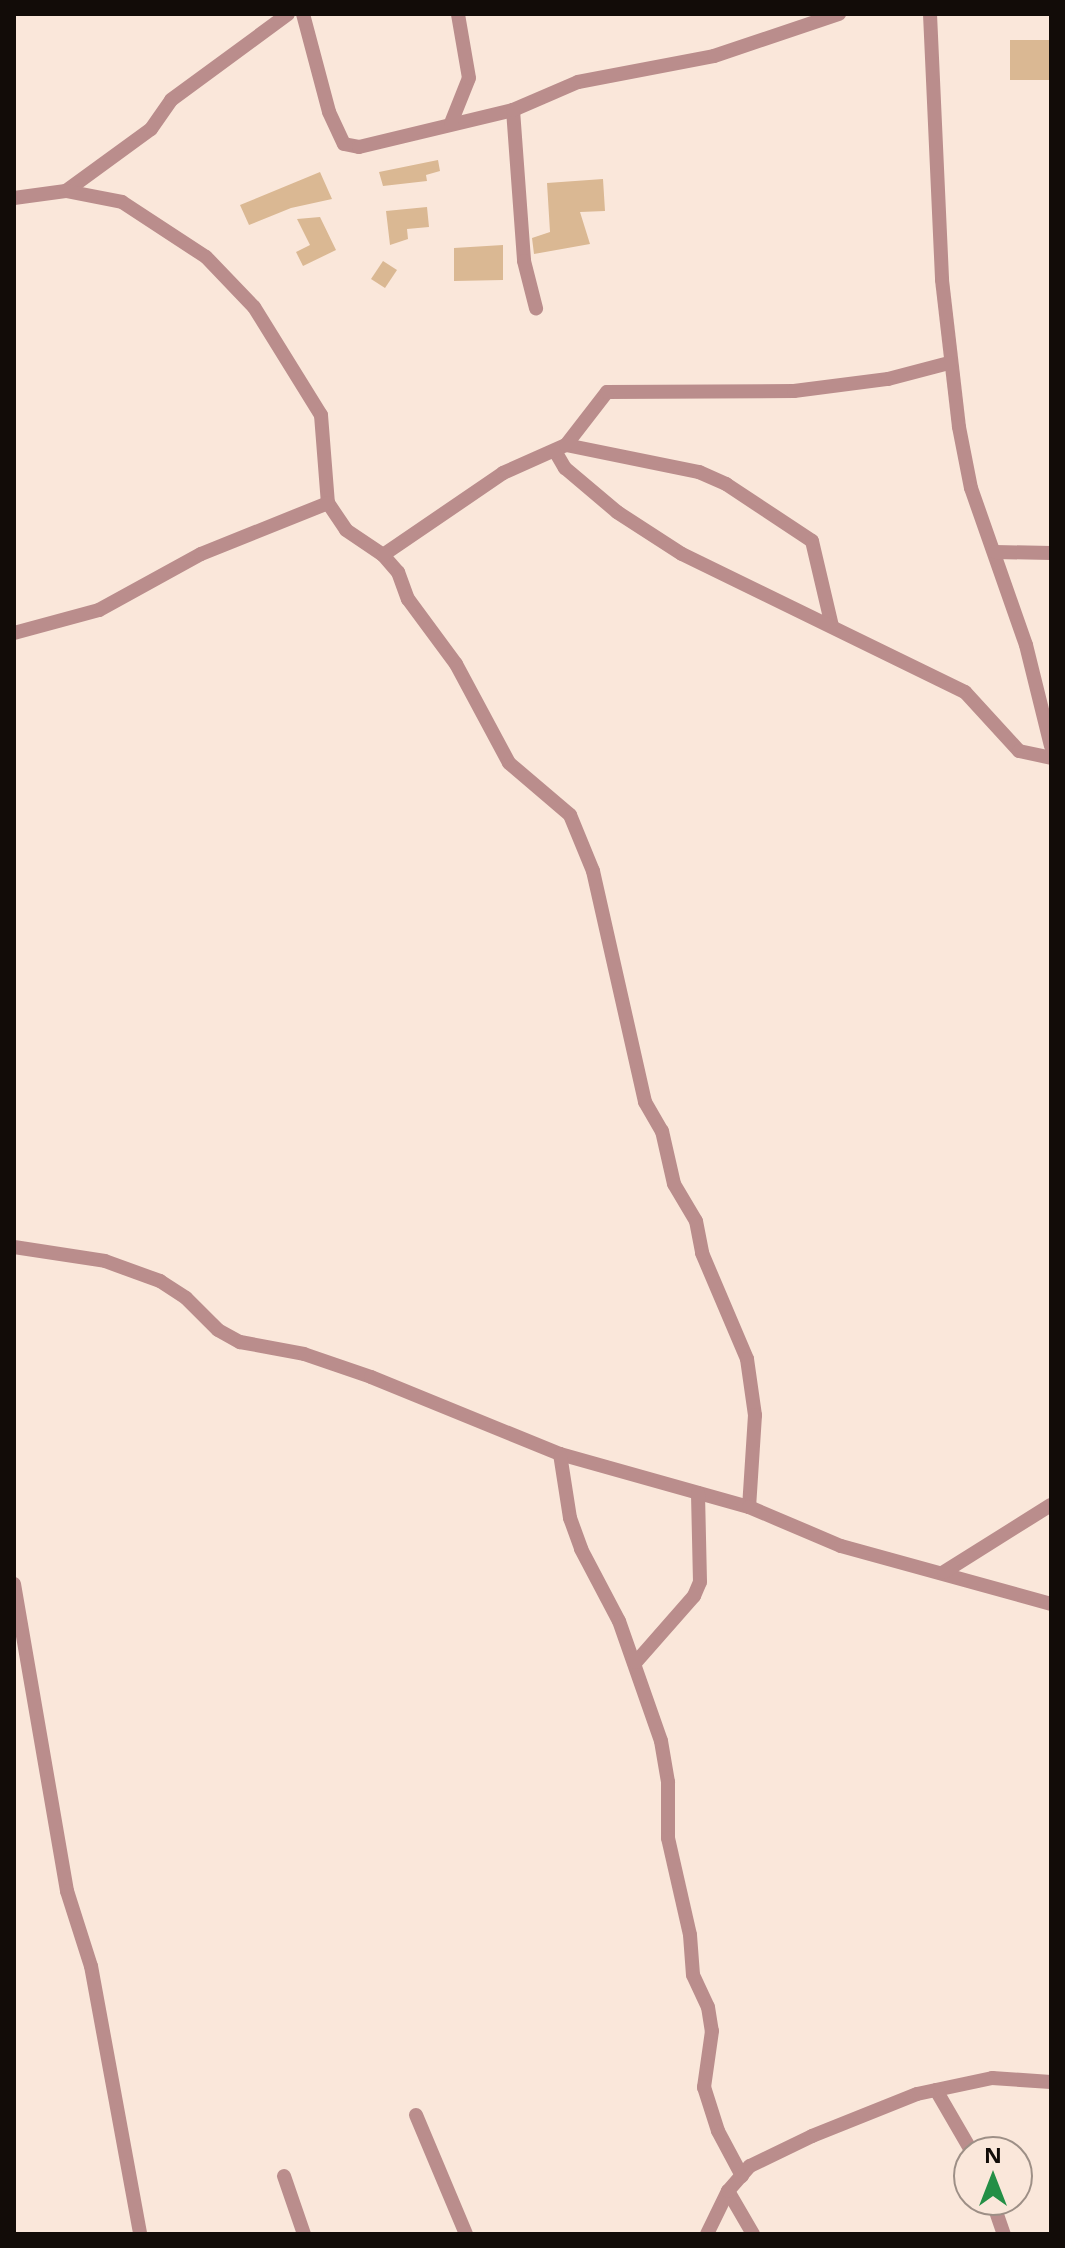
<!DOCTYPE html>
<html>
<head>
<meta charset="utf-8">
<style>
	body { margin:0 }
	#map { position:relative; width:1065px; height:2248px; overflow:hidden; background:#fae7da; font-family:"Noto Sans",sans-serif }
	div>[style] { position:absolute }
	.building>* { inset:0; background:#dab893 }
	.minor>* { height:14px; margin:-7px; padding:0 7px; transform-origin:7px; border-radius:7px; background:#ba8d8c }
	span { translate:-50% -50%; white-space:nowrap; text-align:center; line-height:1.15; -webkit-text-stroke:7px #fae7da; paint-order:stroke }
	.frame { position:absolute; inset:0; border:16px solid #120c08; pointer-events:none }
	.north { position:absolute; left:953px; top:2136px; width:80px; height:80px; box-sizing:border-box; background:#fae7da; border:2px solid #9d8f86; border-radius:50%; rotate:0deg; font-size:22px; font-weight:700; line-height:32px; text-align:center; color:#120c08 }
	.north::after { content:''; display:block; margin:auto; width:28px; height:36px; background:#248f46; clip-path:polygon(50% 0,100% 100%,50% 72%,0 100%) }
</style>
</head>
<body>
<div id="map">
	<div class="building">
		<i style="clip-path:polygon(1010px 40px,1051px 40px,1051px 80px,1010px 80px)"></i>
		<i style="clip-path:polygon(438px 160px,440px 171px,426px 175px,427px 181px,383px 186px,379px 172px)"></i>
		<i style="clip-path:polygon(320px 172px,332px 199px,291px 208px,249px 225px,240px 205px)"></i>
		<i style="clip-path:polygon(603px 179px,605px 211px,580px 212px,590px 244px,534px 254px,532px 238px,550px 232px,547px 183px)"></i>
		<i style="clip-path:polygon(427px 207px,429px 227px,407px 229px,408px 239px,390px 245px,386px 211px)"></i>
		<i style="clip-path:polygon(320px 217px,336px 250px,303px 266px,296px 252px,310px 245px,297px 219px)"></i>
		<i style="clip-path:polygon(503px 245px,503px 280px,454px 281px,454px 248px)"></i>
		<i style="clip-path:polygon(383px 261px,397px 270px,385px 288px,371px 279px)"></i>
	</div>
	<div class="minor">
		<i style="left:303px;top:14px;width:101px;rotate:75.1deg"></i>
		<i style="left:329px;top:112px;width:35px;rotate:65deg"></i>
		<i style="left:344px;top:144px;width:15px;rotate:11deg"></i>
		<i style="left:359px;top:147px;width:158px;rotate:-13.5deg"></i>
		<i style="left:513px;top:110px;width:151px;rotate:85.8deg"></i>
		<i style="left:524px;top:261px;width:49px;rotate:75.7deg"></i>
		<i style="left:930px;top:14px;width:266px;rotate:87.4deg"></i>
		<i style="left:942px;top:280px;width:148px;rotate:83.4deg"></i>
		<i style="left:959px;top:427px;width:62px;rotate:78.9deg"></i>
		<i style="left:971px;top:488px;width:166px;rotate:70.7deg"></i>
		<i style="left:1026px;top:645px;width:104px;rotate:76.1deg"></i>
		<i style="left:513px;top:110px;width:71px;rotate:-23.3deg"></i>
		<i style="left:578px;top:82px;width:138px;rotate:-10.8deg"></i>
		<i style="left:714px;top:56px;width:132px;rotate:-18.6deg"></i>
		<i style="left:451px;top:123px;width:48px;rotate:-68.2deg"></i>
		<i style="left:469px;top:78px;width:65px;rotate:-99.8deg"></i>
		<i style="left:66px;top:191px;width:105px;rotate:-36.1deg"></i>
		<i style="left:151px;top:129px;width:35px;rotate:-55deg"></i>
		<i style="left:171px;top:100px;width:145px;rotate:-36.3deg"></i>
		<i style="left:14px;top:198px;width:52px;rotate:-7.7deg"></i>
		<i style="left:66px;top:191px;width:57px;rotate:11.1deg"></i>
		<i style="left:122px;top:202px;width:100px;rotate:33.2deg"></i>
		<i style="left:206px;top:257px;width:69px;rotate:46.2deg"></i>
		<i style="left:254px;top:307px;width:127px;rotate:58.2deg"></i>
		<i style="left:321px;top:415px;width:88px;rotate:85.5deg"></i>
		<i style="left:328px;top:503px;width:32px;rotate:56deg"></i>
		<i style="left:346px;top:530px;width:45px;rotate:34deg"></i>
		<i style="left:383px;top:555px;width:23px;rotate:49deg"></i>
		<i style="left:398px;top:572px;width:29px;rotate:70deg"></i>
		<i style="left:408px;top:599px;width:81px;rotate:53.6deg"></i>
		<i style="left:456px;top:664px;width:112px;rotate:61.8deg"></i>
		<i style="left:509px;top:763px;width:80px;rotate:40.4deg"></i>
		<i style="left:570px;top:815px;width:61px;rotate:67.7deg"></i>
		<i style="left:593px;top:871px;width:237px;rotate:77.3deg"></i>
		<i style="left:645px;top:1102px;width:34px;rotate:60deg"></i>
		<i style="left:662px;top:1131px;width:54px;rotate:77.2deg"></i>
		<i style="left:674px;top:1184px;width:43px;rotate:59.3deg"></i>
		<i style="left:696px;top:1221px;width:33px;rotate:79deg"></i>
		<i style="left:702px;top:1253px;width:115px;rotate:67deg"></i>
		<i style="left:747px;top:1359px;width:57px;rotate:81.9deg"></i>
		<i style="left:755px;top:1415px;width:92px;rotate:93.7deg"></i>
		<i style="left:566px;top:445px;width:136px;rotate:11.5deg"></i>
		<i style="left:699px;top:472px;width:30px;rotate:24deg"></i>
		<i style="left:726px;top:484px;width:103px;rotate:33.5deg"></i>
		<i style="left:812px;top:541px;width:87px;rotate:76.8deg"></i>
		<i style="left:555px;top:451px;width:20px;rotate:60deg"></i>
		<i style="left:565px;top:468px;width:68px;rotate:40.2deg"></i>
		<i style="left:617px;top:512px;width:77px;rotate:32.9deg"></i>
		<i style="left:682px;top:554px;width:315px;rotate:26deg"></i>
		<i style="left:965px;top:692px;width:80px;rotate:47.5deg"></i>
		<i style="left:1019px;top:751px;width:33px;rotate:12deg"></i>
		<i style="left:995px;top:552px;width:56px;rotate:1deg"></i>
		<i style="left:383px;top:555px;width:145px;rotate:-34.3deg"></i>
		<i style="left:503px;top:473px;width:69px;rotate:-24deg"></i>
		<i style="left:566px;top:445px;width:67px;rotate:-52.3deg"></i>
		<i style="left:607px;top:392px;width:187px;rotate:-0.3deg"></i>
		<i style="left:794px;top:391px;width:95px;rotate:-7.3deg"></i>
		<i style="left:888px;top:379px;width:63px;rotate:-14.7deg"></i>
		<i style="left:14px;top:633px;width:88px;rotate:-15.1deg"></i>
		<i style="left:99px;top:610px;width:116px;rotate:-28.8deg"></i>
		<i style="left:201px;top:554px;width:137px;rotate:-21.9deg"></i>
		<i style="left:14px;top:1247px;width:92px;rotate:8.7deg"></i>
		<i style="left:105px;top:1261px;width:59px;rotate:20deg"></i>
		<i style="left:160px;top:1281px;width:31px;rotate:33deg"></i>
		<i style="left:186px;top:1298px;width:45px;rotate:45deg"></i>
		<i style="left:218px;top:1330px;width:25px;rotate:29deg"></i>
		<i style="left:240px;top:1342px;width:65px;rotate:10.6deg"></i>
		<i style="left:304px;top:1354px;width:71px;rotate:18.9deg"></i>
		<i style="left:371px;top:1377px;width:204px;rotate:22.2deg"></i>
		<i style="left:560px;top:1454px;width:196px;rotate:15.7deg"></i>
		<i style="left:749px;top:1507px;width:100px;rotate:23deg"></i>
		<i style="left:841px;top:1546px;width:218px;rotate:15.4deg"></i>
		<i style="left:560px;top:1454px;width:65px;rotate:81.1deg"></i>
		<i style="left:570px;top:1518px;width:33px;rotate:70deg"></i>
		<i style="left:581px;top:1549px;width:81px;rotate:62.2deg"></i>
		<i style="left:619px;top:1621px;width:127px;rotate:70.7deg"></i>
		<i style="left:661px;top:1741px;width:42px;rotate:80.3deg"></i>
		<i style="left:668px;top:1782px;width:56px;rotate:90deg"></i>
		<i style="left:668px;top:1838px;width:99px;rotate:77.2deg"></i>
		<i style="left:690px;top:1935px;width:40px;rotate:85.7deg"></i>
		<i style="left:693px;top:1975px;width:35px;rotate:65deg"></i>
		<i style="left:708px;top:2007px;width:24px;rotate:81deg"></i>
		<i style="left:712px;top:2031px;width:57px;rotate:98.1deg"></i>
		<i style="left:704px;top:2087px;width:46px;rotate:72.3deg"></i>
		<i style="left:718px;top:2131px;width:51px;rotate:61.9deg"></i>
		<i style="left:944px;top:1572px;width:126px;rotate:-32.1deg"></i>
		<i style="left:14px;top:1584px;width:312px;rotate:80.2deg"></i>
		<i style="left:67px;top:1891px;width:79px;rotate:72.3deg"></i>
		<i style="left:91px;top:1966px;width:272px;rotate:79.6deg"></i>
		<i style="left:636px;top:1662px;width:88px;rotate:-48.7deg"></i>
		<i style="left:694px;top:1596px;width:15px;rotate:-67deg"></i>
		<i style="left:700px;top:1582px;width:89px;rotate:-91.3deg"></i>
		<i style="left:936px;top:2090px;width:72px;rotate:59.9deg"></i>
		<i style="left:416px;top:2115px;width:129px;rotate:67.2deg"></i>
		<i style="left:284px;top:2176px;width:61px;rotate:71deg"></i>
		<i style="left:728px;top:2191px;width:50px;rotate:59.8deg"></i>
		<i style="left:992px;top:2200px;width:36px;rotate:71deg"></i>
		<i style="left:707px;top:2234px;width:48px;rotate:-64deg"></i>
		<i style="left:728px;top:2191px;width:33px;rotate:-49deg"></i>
		<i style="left:750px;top:2166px;width:69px;rotate:-25.8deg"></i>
		<i style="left:812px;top:2136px;width:113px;rotate:-21.8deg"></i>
		<i style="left:917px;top:2094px;width:77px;rotate:-12deg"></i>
		<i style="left:992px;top:2078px;width:59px;rotate:3.9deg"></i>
	</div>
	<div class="frame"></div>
	<div class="north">N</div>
</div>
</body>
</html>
